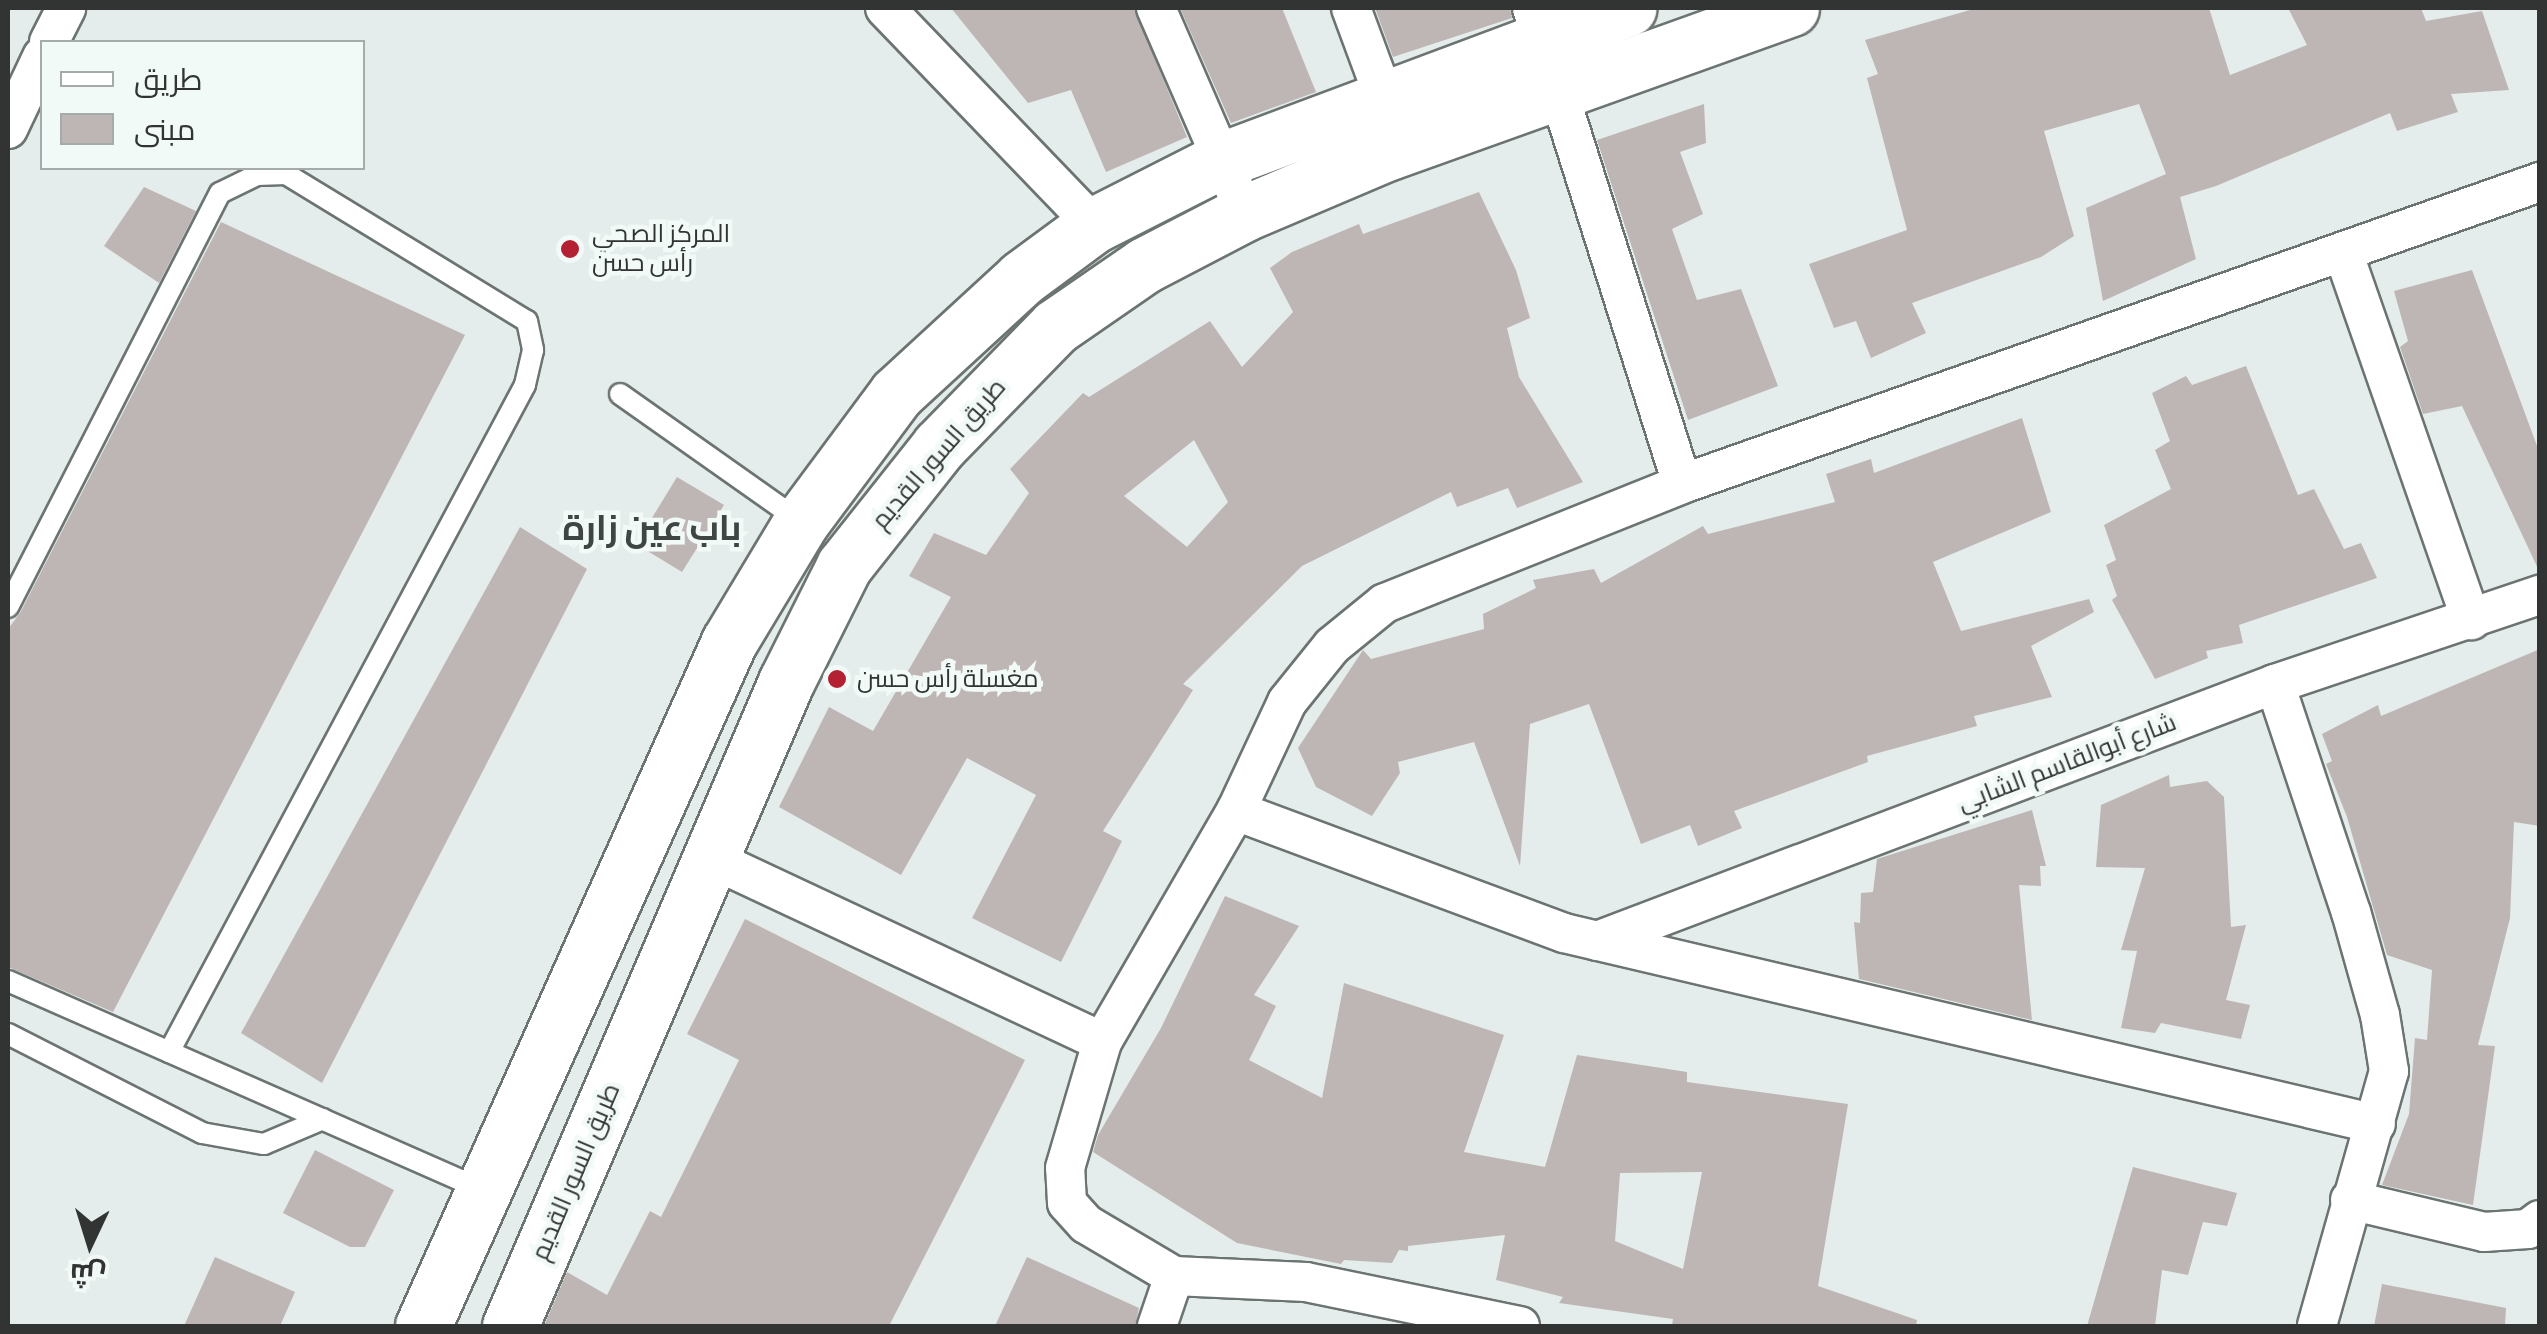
<!DOCTYPE html>
<html>
<head>
<meta charset="utf-8">
<style>
	body { margin:0 }
	#map { position:relative; width:2547px; height:1334px; overflow:hidden; background:#e4edeb; font-family:Bitter,Cairo,serif }
	div>[style] { position:absolute }
	.building>* { inset:0; background:#beb6b5 }
	.roads { filter:drop-shadow(2px 0 #6c7472) drop-shadow(-2px 0 #6c7472) drop-shadow(0 2px #6c7472) drop-shadow(0 -2px #6c7472) }
	.lane>* { height:20px; margin:-10px; padding:0 10px; transform-origin:10px; border-radius:10px; background:#fff }
	.street>* { height:38px; margin:-19px; padding:0 19px; transform-origin:19px; border-radius:19px; background:#fff }
	.primary>* { height:55px; margin:-27.5px; padding:0 27.5px; transform-origin:27.5px; border-radius:27.5px; background:#fff }
	.dots>* { width:28px; height:28px; translate:-50% -50%; box-sizing:border-box; border:5px solid #f2faf8; border-radius:50% }
	span { translate:-50% -50%; white-space:nowrap; text-align:center; line-height:1.15; -webkit-text-stroke:9px #f2faf8; paint-order:stroke }
	.poi-label { font-size:25px; color:#313433 }
	.left { translate:0 -50%; text-align:left }
	.street-label { font-size:25px; color:#313433 }
	.district-label { font-size:35px; color:#3e4543; font-weight:700 }
	.frame { position:absolute; inset:0; border:10px solid #313433; pointer-events:none }
	.legend { position:absolute; left:40px; top:40px; width:325px; height:130px; box-sizing:border-box; background:#f2faf8; border:2px solid #a5aba9; margin:0; padding:12px 18px; list-style:none; font-size:30px; color:#313433 }
	.legend li { display:flex; align-items:center; gap:20px; height:50px }
	.legend b { width:50px; border:2px solid #a5aba9 }
	.north { position:absolute; left:40px; top:1194px; width:100px; height:100px; -webkit-text-stroke:8px #f2faf8; paint-order:stroke; rotate:184deg; font-size:28px; font-weight:700; line-height:40px; text-align:center; color:#313433 }
	.north::after { content:''; display:block; margin:auto; width:35px; height:45px; background:#313433; clip-path:polygon(50% 0,100% 100%,50% 72%,0 100%) }
</style>
</head>
<body>
<div id="map">
	<div class="building">
		<i style="clip-path:polygon(951px 8px,1134px 8px,1187px 137px,1106px 172px,1071px 90px,1028px 103px)"></i>
		<i style="clip-path:polygon(1180px 8px,1282px 8px,1316px 92px,1231px 123px)"></i>
		<i style="clip-path:polygon(1375px 8px,1510px 8px,1512px 18px,1393px 57px)"></i>
		<i style="clip-path:polygon(1977px 8px,2209px 8px,2230px 75px,2307px 45px,2288px 8px,2421px 8px,2426px 21px,2482px 11px,2509px 90px,2451px 94px,2458px 112px,2397px 131px,2390px 113px,2216px 186px,2180px 197px,2196px 259px,2103px 301px,2086px 208px,2166px 174px,2139px 104px,2044px 131px,2074px 236px,2041px 257px,1912px 303px,1926px 333px,1871px 358px,1856px 321px,1834px 328px,1809px 264px,1907px 230px,1867px 78px,1878px 74px,1865px 40px)"></i>
		<i style="clip-path:polygon(1704px 104px,1706px 143px,1680px 152px,1703px 214px,1672px 229px,1697px 300px,1741px 289px,1778px 386px,1688px 420px,1597px 140px)"></i>
		<i style="clip-path:polygon(144px 187px,196px 211px,159px 283px,104px 246px)"></i>
		<i style="clip-path:polygon(evenodd,1479px 192px,1516px 270px,1530px 318px,1507px 328px,1519px 377px,1583px 482px,1517px 508px,1508px 488px,1457px 507px,1451px 492px,1302px 566px,1183px 684px,1193px 690px,1103px 831px,1122px 841px,1061px 962px,972px 918px,1036px 795px,967px 758px,901px 875px,779px 807px,829px 707px,873px 731px,951px 597px,909px 576px,934px 533px,986px 555px,1029px 493px,1010px 469px,1083px 393px,1089px 397px,1210px 321px,1242px 367px,1293px 312px,1270px 268px,1292px 252px,1359px 224px,1363px 234px,1479px 192px,1194px 440px,1228px 502px,1187px 547px,1124px 496px,1194px 440px)"></i>
		<i style="clip-path:polygon(221px 222px,465px 335px,113px 1012px,8px 967px,8px 629px,20px 613px)"></i>
		<i style="clip-path:polygon(2472px 270px,2540px 454px,2540px 573px,2462px 406px,2423px 414px,2400px 347px,2408px 341px,2394px 291px)"></i>
		<i style="clip-path:polygon(2246px 366px,2298px 495px,2314px 489px,2344px 549px,2361px 543px,2377px 578px,2239px 625px,2243px 643px,2206px 651px,2208px 658px,2155px 679px,2112px 600px,2117px 596px,2106px 565px,2116px 560px,2104px 525px,2171px 489px,2155px 450px,2170px 441px,2152px 393px,2186px 376px,2192px 385px)"></i>
		<i style="clip-path:polygon(2022px 418px,2051px 512px,1933px 562px,1961px 631px,2089px 599px,2094px 612px,2031px 646px,2052px 697px,1974px 716px,1977px 726px,1867px 756px,1868px 762px,1734px 811px,1742px 828px,1698px 846px,1690px 825px,1641px 844px,1589px 704px,1530px 724px,1520px 866px,1474px 742px,1398px 762px,1400px 773px,1372px 816px,1316px 787px,1298px 748px,1363px 650px,1371px 659px,1484px 629px,1483px 614px,1536px 588px,1533px 580px,1594px 569px,1601px 583px,1703px 526px,1708px 534px,1835px 502px,1826px 474px,1871px 459px,1874px 473px)"></i>
		<i style="clip-path:polygon(677px 477px,724px 505px,682px 572px,636px 544px)"></i>
		<i style="clip-path:polygon(520px 527px,587px 569px,322px 1083px,241px 1033px)"></i>
		<i style="clip-path:polygon(2540px 649px,2540px 826px,2514px 822px,2510px 918px,2478px 1045px,2495px 1046px,2473px 1205px,2382px 1185px,2409px 1114px,2415px 1038px,2427px 1040px,2432px 970px,2387px 955px,2347px 817px,2326px 764px,2332px 761px,2322px 734px,2378px 705px,2381px 716px)"></i>
		<i style="clip-path:polygon(2169px 775px,2170px 787px,2207px 781px,2224px 797px,2231px 927px,2246px 925px,2226px 1000px,2250px 1005px,2241px 1039px,2161px 1023px,2155px 1033px,2121px 1028px,2137px 951px,2121px 950px,2145px 868px,2096px 867px,2101px 805px)"></i>
		<i style="clip-path:polygon(2032px 810px,2046px 866px,2040px 866px,2041px 886px,2019px 885px,2032px 1020px,1859px 979px,1854px 922px,1860px 923px,1861px 893px,1873px 892px,1877px 859px)"></i>
		<i style="clip-path:polygon(evenodd,1225px 896px,1299px 926px,1254px 995px,1276px 1006px,1249px 1060px,1322px 1098px,1344px 983px,1504px 1035px,1464px 1152px,1545px 1167px,1577px 1055px,1687px 1072px,1687px 1082px,1848px 1104px,1818px 1286px,1917px 1320px,1916px 1326px,1672px 1326px,1673px 1319px,1559px 1303px,1563px 1297px,1496px 1280px,1505px 1235px,1408px 1246px,1408px 1251px,1399px 1250px,1392px 1263px,1344px 1260px,1341px 1264px,1237px 1243px,1093px 1152px,1098px 1135px,1161px 1028px,1225px 896px,1702px 1172px,1683px 1269px,1615px 1241px,1620px 1173px,1702px 1172px)"></i>
		<i style="clip-path:polygon(745px 919px,1025px 1060px,889px 1326px,544px 1326px,567px 1272px,607px 1295px,650px 1211px,661px 1217px,739px 1060px,687px 1034px)"></i>
		<i style="clip-path:polygon(315px 1150px,394px 1190px,365px 1247px,350px 1247px,283px 1213px)"></i>
		<i style="clip-path:polygon(2133px 1167px,2237px 1193px,2227px 1226px,2203px 1222px,2188px 1275px,2162px 1270px,2155px 1326px,2087px 1326px)"></i>
		<i style="clip-path:polygon(215px 1257px,295px 1292px,280px 1326px,184px 1326px)"></i>
		<i style="clip-path:polygon(1027px 1257px,1139px 1308px,1135px 1326px,995px 1326px)"></i>
		<i style="clip-path:polygon(2382px 1284px,2506px 1308px,2505px 1326px,2374px 1326px)"></i>
	</div>
	<div class="roads">
		<div class="lane">
			<i style="left:620px;top:394px;width:220px;rotate:35.2deg"></i>
			<i style="left:8px;top:607px;width:465px;rotate:-62.9deg"></i>
			<i style="left:220px;top:193px;width:41px;rotate:-25.9deg"></i>
			<i style="left:257px;top:175px;width:29px;rotate:-2deg"></i>
			<i style="left:286px;top:174px;width:282px;rotate:31.4deg"></i>
			<i style="left:527px;top:321px;width:30px;rotate:78deg"></i>
			<i style="left:533px;top:350px;width:36px;rotate:103deg"></i>
			<i style="left:525px;top:385px;width:756px;rotate:118.09deg"></i>
			<i style="left:8px;top:981px;width:519px;rotate:23.75deg"></i>
			<i style="left:8px;top:1034px;width:218px;rotate:27deg"></i>
			<i style="left:202px;top:1133px;width:63px;rotate:10.1deg"></i>
			<i style="left:264px;top:1144px;width:64px;rotate:-23deg"></i>
		</div>
		<div class="street">
			<i style="left:885px;top:8px;width:301px;rotate:46.1deg"></i>
			<i style="left:1156px;top:8px;width:223px;rotate:66.5deg"></i>
			<i style="left:1351px;top:8px;width:95px;rotate:69.7deg"></i>
			<i style="left:1532px;top:8px;width:499px;rotate:72.5deg"></i>
			<i style="left:49px;top:42px;width:38px;rotate:-63deg"></i>
			<i style="left:8px;top:129px;width:80px;rotate:-64.7deg"></i>
			<i style="left:2343px;top:252px;width:390px;rotate:70.8deg"></i>
			<i style="left:2275px;top:684px;width:240px;rotate:71.6deg"></i>
			<i style="left:2351px;top:912px;width:107px;rotate:74.3deg"></i>
			<i style="left:2380px;top:1015px;width:57px;rotate:80.9deg"></i>
			<i style="left:2389px;top:1071px;width:265px;rotate:105.8deg"></i>
			<i style="left:1236px;top:811px;width:350px;rotate:20.4deg"></i>
			<i style="left:1564px;top:933px;width:834px;rotate:13.24deg"></i>
			<i style="left:710px;top:858px;width:433px;rotate:25.1deg"></i>
			<i style="left:1597px;top:941px;width:725px;rotate:-20.76deg"></i>
			<i style="left:2275px;top:684px;width:280px;rotate:-18.6deg"></i>
			<i style="left:2350px;top:1200px;width:138px;rotate:13.4deg"></i>
			<i style="left:2484px;top:1232px;width:44px;rotate:-3.9deg"></i>
			<i style="left:2528px;top:1229px;width:15px;rotate:-37deg"></i>
			<i style="left:1157px;top:1326px;width:53px;rotate:-71.2deg"></i>
			<i style="left:1520px;top:1326px;width:218px;rotate:-168.4deg"></i>
			<i style="left:1306px;top:1282px;width:132px;rotate:-177.4deg"></i>
			<i style="left:1174px;top:1276px;width:102px;rotate:-149.4deg"></i>
			<i style="left:1086px;top:1224px;width:28px;rotate:-132deg"></i>
			<i style="left:1067px;top:1203px;width:35px;rotate:-93deg"></i>
			<i style="left:1065px;top:1168px;width:131px;rotate:-73.6deg"></i>
			<i style="left:1102px;top:1042px;width:267px;rotate:-59.9deg"></i>
			<i style="left:1236px;top:811px;width:120px;rotate:-64.9deg"></i>
			<i style="left:1287px;top:702px;width:72px;rotate:-51.2deg"></i>
			<i style="left:1332px;top:646px;width:68px;rotate:-39.1deg"></i>
			<i style="left:1385px;top:603px;width:320px;rotate:-21.8deg"></i>
			<i style="left:1682px;top:484px;width:910px;rotate:-19.39deg"></i>
		</div>
		<div class="primary">
			<i style="left:423px;top:1326px;width:749px;rotate:-65.9deg"></i>
			<i style="left:729px;top:642px;width:140px;rotate:-59deg"></i>
			<i style="left:801px;top:522px;width:159px;rotate:-53.4deg"></i>
			<i style="left:896px;top:394px;width:171px;rotate:-42.6deg"></i>
			<i style="left:1022px;top:278px;width:89px;rotate:-36.4deg"></i>
			<i style="left:1094px;top:225px;width:144px;rotate:-26.9deg"></i>
			<i style="left:1222px;top:160px;width:434px;rotate:-20.5deg"></i>
			<i style="left:510px;top:1326px;width:701px;rotate:-66.8deg"></i>
			<i style="left:786px;top:682px;width:130px;rotate:-63.4deg"></i>
			<i style="left:844px;top:566px;width:153px;rotate:-51.6deg"></i>
			<i style="left:939px;top:446px;width:166px;rotate:-45.7deg"></i>
			<i style="left:1055px;top:327px;width:109px;rotate:-34.6deg"></i>
			<i style="left:1145px;top:265px;width:113px;rotate:-27.5deg"></i>
			<i style="left:1245px;top:213px;width:156px;rotate:-23deg"></i>
			<i style="left:1389px;top:152px;width:427px;rotate:-19.7deg"></i>
		</div>
	</div>
	<div class="dots">
		<i style="left:570px;top:249px;background:#b32132"></i>
		<i style="left:837px;top:679px;background:#b32132"></i>
	</div>
	<div class="poi-label">
		<span class="left" style="left:592px;top:249px">المركز الصحي<br>رأس حسن</span>
		<span class="left" style="left:857px;top:679px">مغسلة رأس حسن</span>
	</div>
	<div class="street-label">
		<span style="left:939px;top:454px;rotate:-49deg">طريق السور القديم</span>
		<span style="left:2067px;top:763px;rotate:-21deg">شارع أبوالقاسم الشابي</span>
		<span style="left:576px;top:1172px;rotate:-67deg">طريق السور القديم</span>
	</div>
	<div class="district-label">
		<span style="left:652px;top:528px">باب عين زارة</span>
	</div>
	<div class="frame"></div>
	<ul class="legend">
	<li><b style="height:12px;background:#fff"></b>طريق</li>
	<li><b style="height:28px;background:#beb6b5"></b>مبنى</li>
	</ul>
	<div class="north">ش</div>
</div>
</body>
</html>
